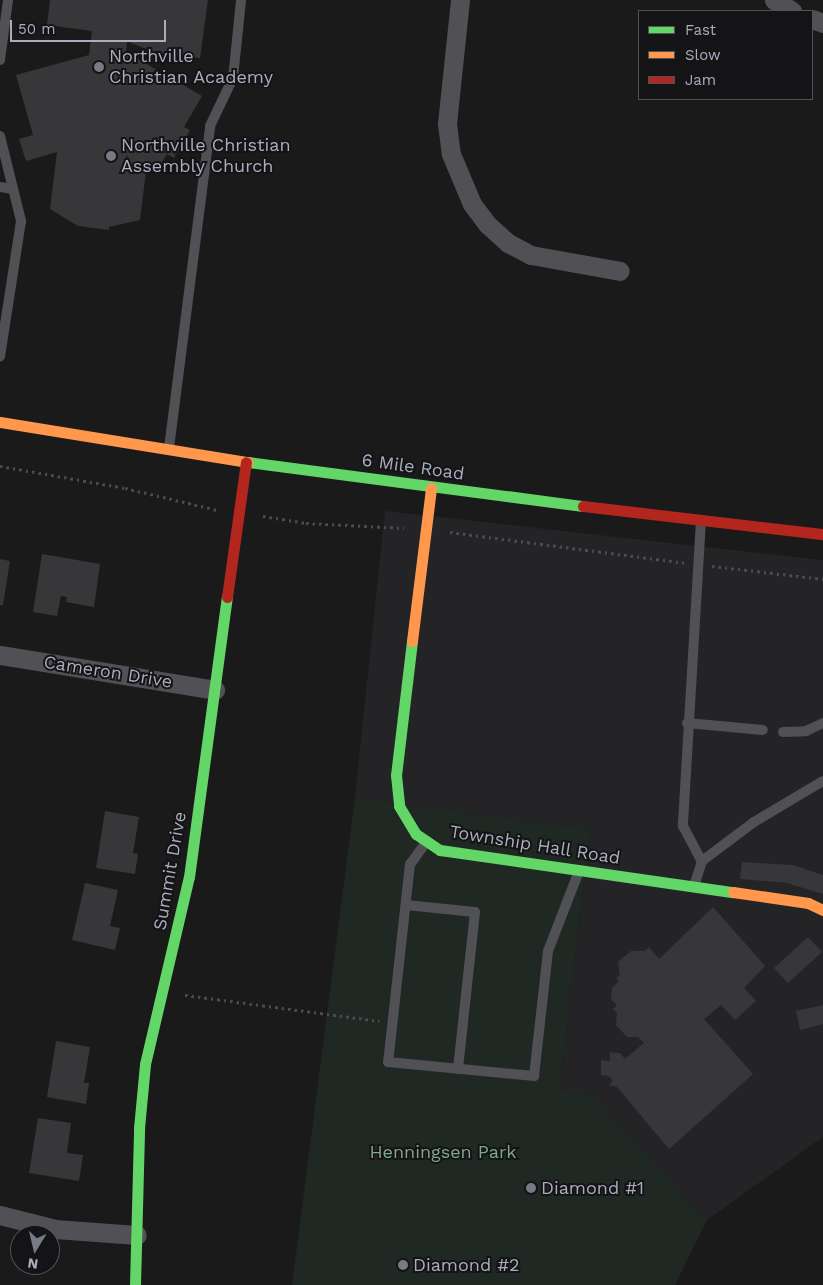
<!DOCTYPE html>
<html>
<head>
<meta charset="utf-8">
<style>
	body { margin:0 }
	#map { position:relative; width:823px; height:1285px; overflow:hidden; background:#1a1a1b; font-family:"Work Sans",sans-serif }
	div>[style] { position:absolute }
	.built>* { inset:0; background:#242427 }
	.green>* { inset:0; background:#1f2822 }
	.building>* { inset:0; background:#373739 }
	.path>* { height:3px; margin-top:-1.5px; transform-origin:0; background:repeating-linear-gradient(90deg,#4b4b4f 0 2.5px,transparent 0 6.5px) }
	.lane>* { height:10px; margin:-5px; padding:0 5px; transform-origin:5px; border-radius:5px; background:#505055 }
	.street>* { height:19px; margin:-9.5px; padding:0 9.5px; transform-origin:9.5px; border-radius:9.5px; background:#505055 }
	.fast>* { height:11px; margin:-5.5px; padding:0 5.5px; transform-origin:5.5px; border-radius:5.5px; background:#63d668 }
	.slow>* { height:11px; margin:-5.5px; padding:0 5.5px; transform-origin:5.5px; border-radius:5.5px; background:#ff974d }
	.jam>* { height:11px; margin:-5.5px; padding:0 5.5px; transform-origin:5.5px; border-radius:5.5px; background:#b3261e }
	.dots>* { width:14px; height:14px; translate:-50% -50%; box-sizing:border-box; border:2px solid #141417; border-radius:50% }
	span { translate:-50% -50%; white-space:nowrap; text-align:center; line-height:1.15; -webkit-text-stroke:4px #141417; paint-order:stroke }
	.poi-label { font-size:18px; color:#aaadbc }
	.left { translate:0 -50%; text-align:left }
	.street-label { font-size:18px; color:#aaadbc }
	.park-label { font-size:18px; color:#80a989 }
	.legend { position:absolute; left:638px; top:10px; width:175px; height:90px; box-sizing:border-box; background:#141417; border:1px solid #505159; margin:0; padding:6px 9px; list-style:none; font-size:15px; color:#aaadbc }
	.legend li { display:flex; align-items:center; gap:10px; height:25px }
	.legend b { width:25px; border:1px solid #505159 }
	.north { position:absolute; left:10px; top:1225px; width:50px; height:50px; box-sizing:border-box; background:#141417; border:1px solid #505159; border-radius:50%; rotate:189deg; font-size:14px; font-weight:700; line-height:20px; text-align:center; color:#aaadbc }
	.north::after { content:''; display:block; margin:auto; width:18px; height:22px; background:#787a84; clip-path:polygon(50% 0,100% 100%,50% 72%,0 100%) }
	.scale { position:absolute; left:10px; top:20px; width:156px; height:22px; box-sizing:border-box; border:2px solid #aaadbc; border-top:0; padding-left:6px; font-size:15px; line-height:18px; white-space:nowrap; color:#aaadbc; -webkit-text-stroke:4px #141417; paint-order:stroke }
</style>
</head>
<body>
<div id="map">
	<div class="built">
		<i style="clip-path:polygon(385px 511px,823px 560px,823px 1137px,707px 1220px,592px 1093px,560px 1090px,590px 829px,355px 797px)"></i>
	</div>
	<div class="green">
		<i style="clip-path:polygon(355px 797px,590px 829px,560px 1090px,592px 1093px,707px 1220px,675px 1285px,292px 1285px)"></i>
	</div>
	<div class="building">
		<i style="clip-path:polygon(50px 0,208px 0,200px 58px,153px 52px,127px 41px,126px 52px,202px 96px,184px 127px,190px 130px,174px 158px,167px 154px,158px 169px,147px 163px,140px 220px,109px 227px,109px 230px,78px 226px,50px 209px,57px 152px,26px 161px,19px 139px,33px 135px,16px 75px,89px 55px,92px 31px,47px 25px)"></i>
		<i style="clip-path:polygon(42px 554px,100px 564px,94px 607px,66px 602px,67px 597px,61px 596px,57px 616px,33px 612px)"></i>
		<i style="clip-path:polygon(0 559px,10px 561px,3px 605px,0 605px)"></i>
		<i style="clip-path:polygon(105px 811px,139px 817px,133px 853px,138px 854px,135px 874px,96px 868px)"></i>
		<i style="clip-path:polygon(742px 862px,793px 865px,823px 875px,823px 894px,787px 883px,740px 879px)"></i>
		<i style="clip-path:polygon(85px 883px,118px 890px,110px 926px,120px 928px,115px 950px,72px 940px)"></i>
		<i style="clip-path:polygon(713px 907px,765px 966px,744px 988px,756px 1001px,735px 1020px,721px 1005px,704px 1019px,753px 1074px,669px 1149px,617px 1087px,609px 1085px,613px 1081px,609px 1076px,601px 1075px,601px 1060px,610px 1061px,610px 1052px,620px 1053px,625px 1059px,644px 1043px,638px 1037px,627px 1037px,616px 1025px,617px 1013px,613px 1009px,617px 1005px,611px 999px,612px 988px,619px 981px,616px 978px,620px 975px,618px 962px,631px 951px,645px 951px,649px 947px,659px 959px)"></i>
		<i style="clip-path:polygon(808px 937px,822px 952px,788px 983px,774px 968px)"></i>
		<i style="clip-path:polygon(823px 1005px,823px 1024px,800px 1030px,796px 1011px)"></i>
		<i style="clip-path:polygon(56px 1041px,90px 1047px,84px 1083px,89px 1083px,86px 1104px,47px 1097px)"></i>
		<i style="clip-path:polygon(38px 1118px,71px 1123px,67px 1153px,83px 1155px,79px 1181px,29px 1173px)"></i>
	</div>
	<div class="path">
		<i style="left:0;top:466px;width:127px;rotate:10deg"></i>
		<i style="left:125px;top:488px;width:95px;rotate:13.4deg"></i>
		<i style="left:263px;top:516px;width:44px;rotate:9.2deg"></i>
		<i style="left:306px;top:523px;width:98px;rotate:2.9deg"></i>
		<i style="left:450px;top:532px;width:236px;rotate:7.5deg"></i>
		<i style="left:712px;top:566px;width:112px;rotate:6.7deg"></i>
		<i style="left:185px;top:995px;width:196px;rotate:7.6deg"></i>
	</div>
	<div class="lane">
		<i style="left:0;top:60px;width:61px;rotate:-82.4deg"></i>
		<i style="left:0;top:136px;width:88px;rotate:76.1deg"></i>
		<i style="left:21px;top:221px;width:137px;rotate:98.8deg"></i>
		<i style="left:0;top:187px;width:13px;rotate:9deg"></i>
		<i style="left:169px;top:448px;width:325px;rotate:-82.7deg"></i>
		<i style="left:210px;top:126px;width:53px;rotate:-64.4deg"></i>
		<i style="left:233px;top:78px;width:78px;rotate:-84.1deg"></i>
		<i style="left:701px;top:520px;width:307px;rotate:93.4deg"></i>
		<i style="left:683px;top:826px;width:40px;rotate:62deg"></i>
		<i style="left:687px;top:723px;width:76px;rotate:5.3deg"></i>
		<i style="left:783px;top:732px;width:23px;rotate:-2deg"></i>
		<i style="left:806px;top:731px;width:19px;rotate:-25deg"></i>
		<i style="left:427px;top:841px;width:29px;rotate:126deg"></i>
		<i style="left:410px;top:864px;width:199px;rotate:96.3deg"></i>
		<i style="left:388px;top:1062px;width:147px;rotate:5.5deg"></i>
		<i style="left:534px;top:1076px;width:126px;rotate:-83.6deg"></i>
		<i style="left:548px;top:951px;width:86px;rotate:-68.8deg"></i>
		<i style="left:694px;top:886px;width:26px;rotate:-72deg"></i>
		<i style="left:702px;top:861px;width:65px;rotate:-36.9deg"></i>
		<i style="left:754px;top:822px;width:80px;rotate:-30.7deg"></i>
		<i style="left:406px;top:905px;width:69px;rotate:5.8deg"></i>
		<i style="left:475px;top:912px;width:158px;rotate:96.2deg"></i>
	</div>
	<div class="street">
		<i style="left:460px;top:0;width:124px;rotate:96deg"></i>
		<i style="left:447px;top:123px;width:31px;rotate:83deg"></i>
		<i style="left:451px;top:154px;width:54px;rotate:67.2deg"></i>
		<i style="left:472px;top:204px;width:26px;rotate:53deg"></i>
		<i style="left:488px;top:225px;width:27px;rotate:42deg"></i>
		<i style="left:508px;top:243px;width:26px;rotate:28deg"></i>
		<i style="left:531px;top:255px;width:90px;rotate:10.2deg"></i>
		<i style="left:774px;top:0;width:21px;rotate:31deg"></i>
		<i style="left:812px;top:19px;width:12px;rotate:20deg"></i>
		<i style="left:0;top:655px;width:218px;rotate:9.2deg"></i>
		<i style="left:0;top:1215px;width:57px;rotate:14.3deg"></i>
		<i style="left:55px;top:1229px;width:82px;rotate:4.2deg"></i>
	</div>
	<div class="fast">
		<i style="left:248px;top:462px;width:338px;rotate:7.5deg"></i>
		<i style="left:412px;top:641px;width:135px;rotate:96.8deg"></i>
		<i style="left:396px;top:775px;width:31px;rotate:84deg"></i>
		<i style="left:399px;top:806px;width:33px;rotate:59deg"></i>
		<i style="left:416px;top:834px;width:29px;rotate:34deg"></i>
		<i style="left:440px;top:850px;width:296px;rotate:8.2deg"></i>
		<i style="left:135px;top:1285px;width:157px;rotate:-88.5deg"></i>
		<i style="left:139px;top:1128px;width:64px;rotate:-84.6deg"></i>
		<i style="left:145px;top:1064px;width:192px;rotate:-76.8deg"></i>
		<i style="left:189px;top:877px;width:283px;rotate:-82.3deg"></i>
	</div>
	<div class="slow">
		<i style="left:0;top:422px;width:251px;rotate:9.2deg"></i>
		<i style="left:412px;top:641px;width:154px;rotate:-82.9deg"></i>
		<i style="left:733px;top:892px;width:76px;rotate:8.3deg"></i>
		<i style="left:808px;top:903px;width:17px;rotate:25deg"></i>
	</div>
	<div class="jam">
		<i style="left:583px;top:506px;width:242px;rotate:6.7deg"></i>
		<i style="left:227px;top:597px;width:136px;rotate:-82deg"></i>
	</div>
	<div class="dots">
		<i style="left:99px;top:67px;background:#787a84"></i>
		<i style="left:111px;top:156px;background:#787a84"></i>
		<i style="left:531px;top:1188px;background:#787a84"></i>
		<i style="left:403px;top:1265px;background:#787a84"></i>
	</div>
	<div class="poi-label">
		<span class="left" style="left:109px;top:67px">Northville<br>Christian Academy</span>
		<span class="left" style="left:121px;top:156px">Northville Christian<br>Assembly Church</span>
		<span class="left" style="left:541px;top:1188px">Diamond #1</span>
		<span class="left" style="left:413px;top:1265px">Diamond #2</span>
	</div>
	<div class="street-label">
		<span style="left:413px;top:467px;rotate:8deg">6 Mile Road</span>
		<span style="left:108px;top:672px;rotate:9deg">Cameron Drive</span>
		<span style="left:535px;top:845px;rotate:9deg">Township Hall Road</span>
		<span style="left:170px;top:871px;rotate:-80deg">Summit Drive</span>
	</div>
	<div class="park-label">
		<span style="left:443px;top:1152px">Henningsen Park</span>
	</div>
	<ul class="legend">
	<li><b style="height:6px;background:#63d668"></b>Fast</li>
	<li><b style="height:6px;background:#ff974d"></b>Slow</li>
	<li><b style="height:6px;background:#b3261e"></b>Jam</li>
	</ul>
	<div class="north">N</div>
	<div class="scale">50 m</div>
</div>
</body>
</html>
